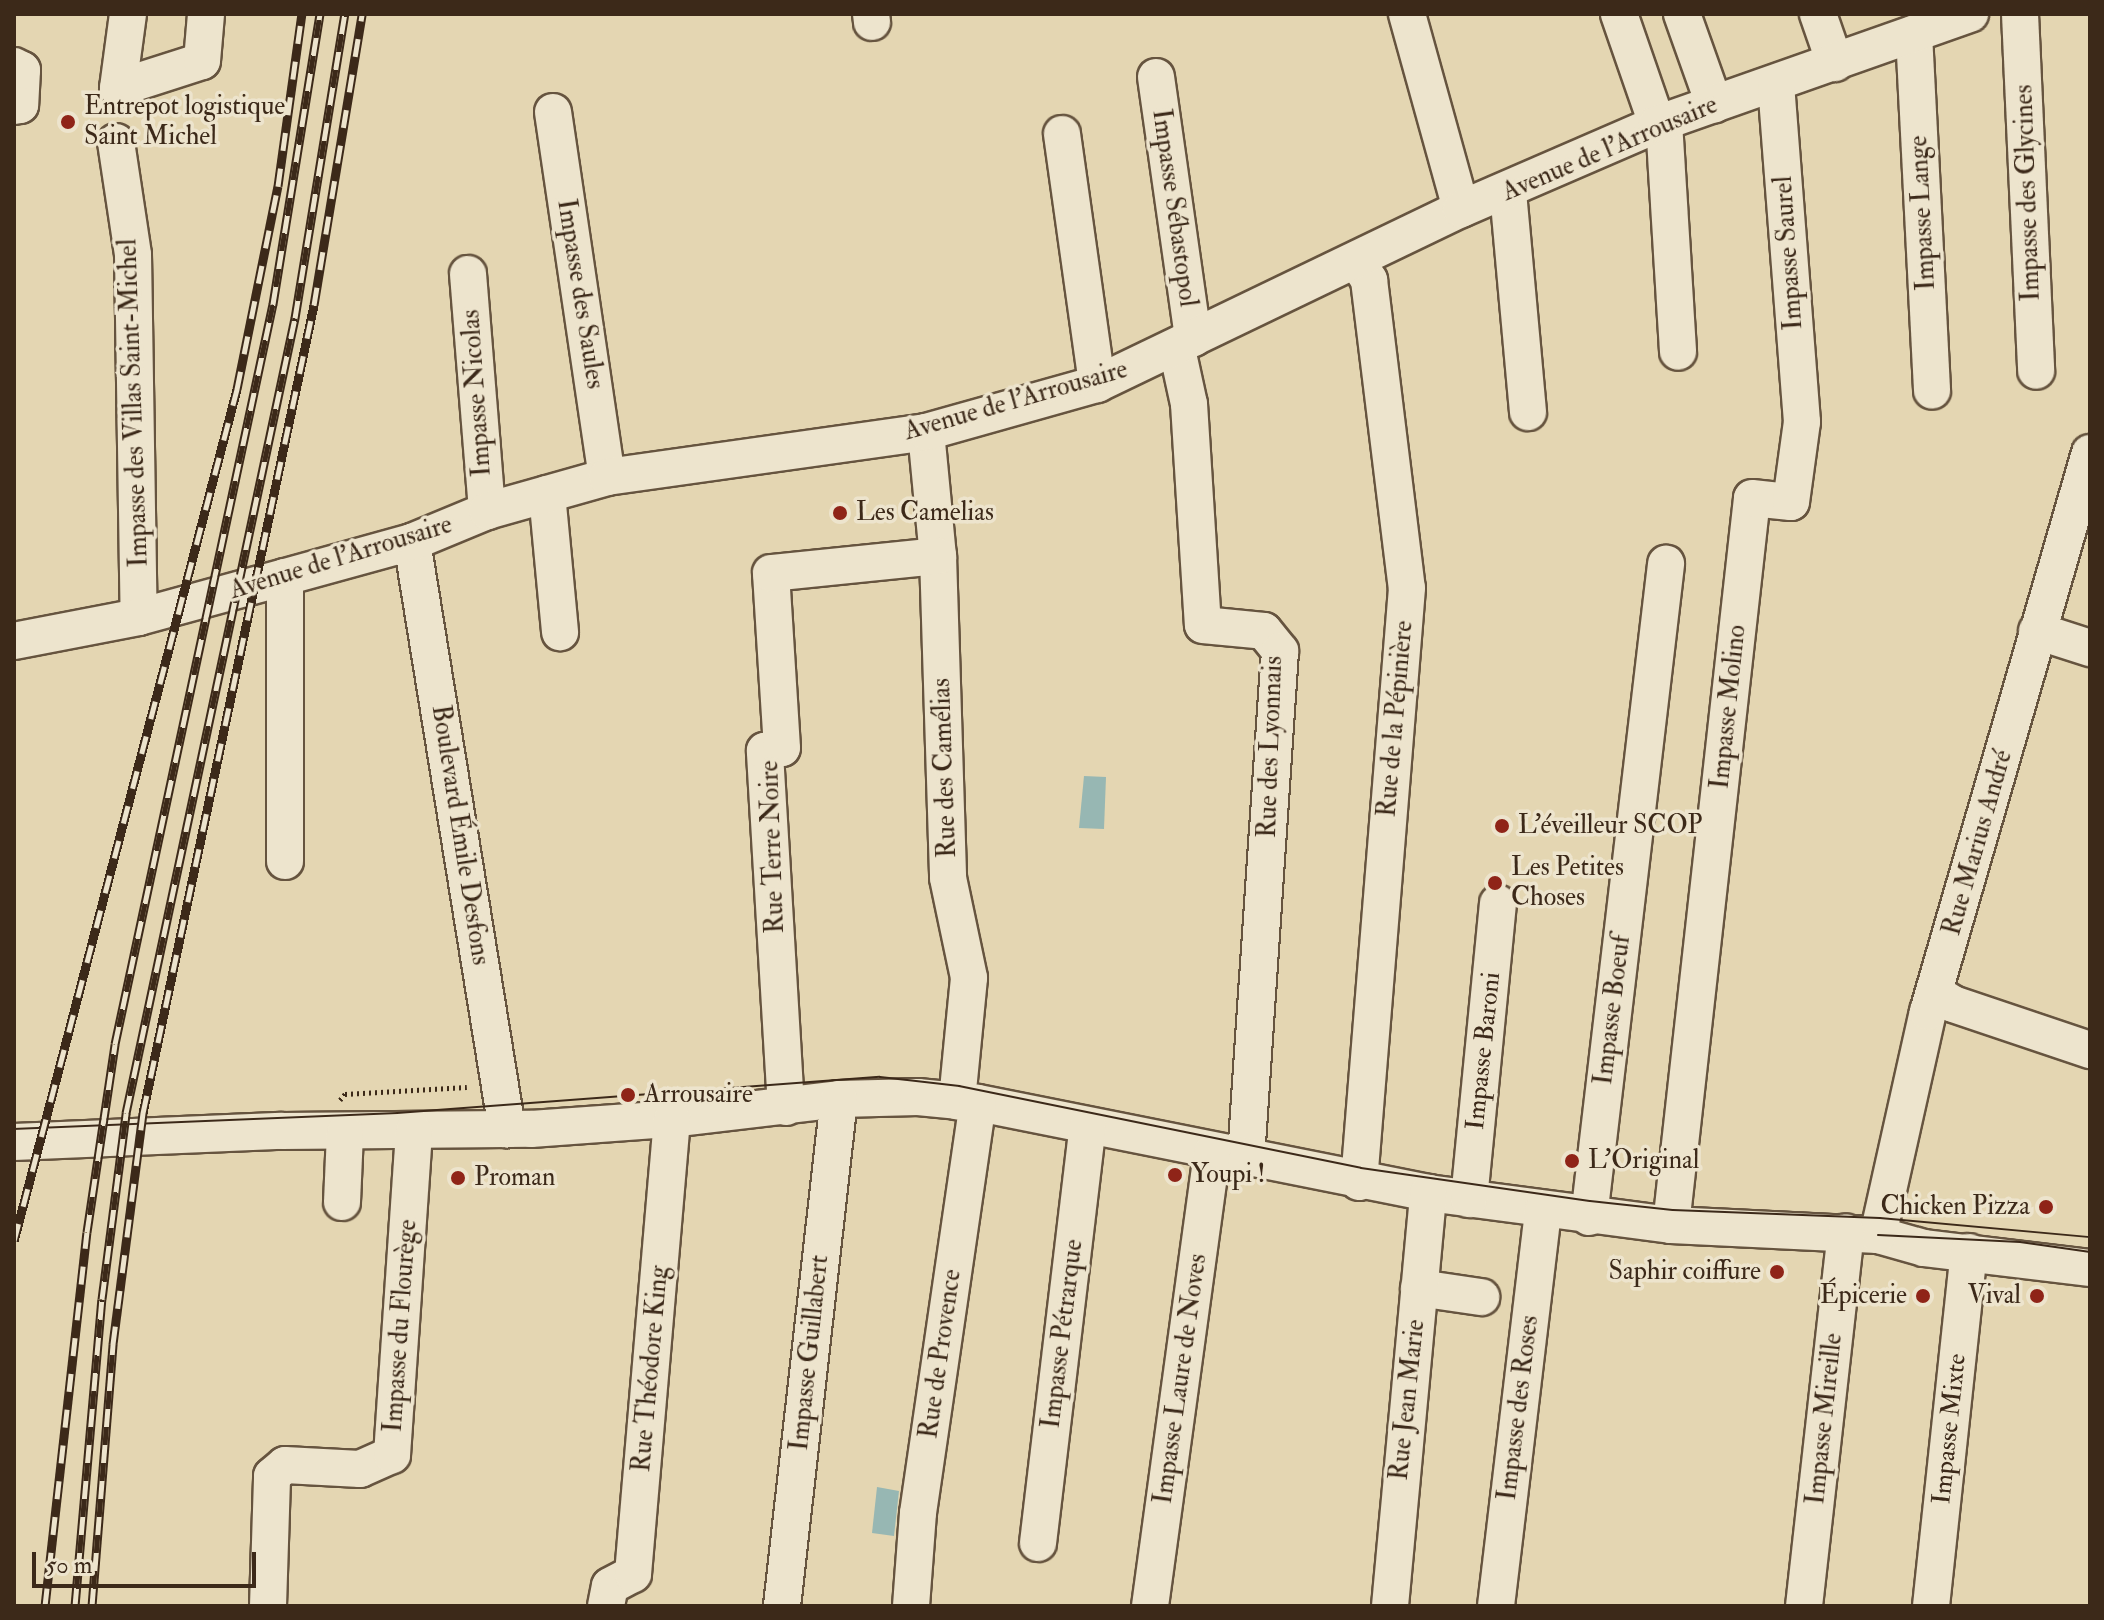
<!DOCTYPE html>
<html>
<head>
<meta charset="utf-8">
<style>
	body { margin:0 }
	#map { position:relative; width:2104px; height:1620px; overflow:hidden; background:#e4d6b2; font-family:"IM FELL Double Pica",serif }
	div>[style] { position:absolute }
	.water>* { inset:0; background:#97b7b3 }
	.path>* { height:5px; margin-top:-2.5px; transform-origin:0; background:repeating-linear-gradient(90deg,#3c2919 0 2px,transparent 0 6px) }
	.roads { filter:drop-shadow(2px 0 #66543f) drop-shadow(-2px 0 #66543f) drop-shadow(0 2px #66543f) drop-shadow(0 -2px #66543f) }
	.minor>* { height:36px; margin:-18px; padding:0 18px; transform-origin:18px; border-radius:18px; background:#ede4cd }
	.tram>* { height:2px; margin:-1px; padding:0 1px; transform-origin:1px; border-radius:1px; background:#3c2919 }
	.rail>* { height:9px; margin-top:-4.5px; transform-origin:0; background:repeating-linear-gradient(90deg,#ede4cd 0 18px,#3c2919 0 36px); box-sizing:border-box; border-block:2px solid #3c2919 }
	.dots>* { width:22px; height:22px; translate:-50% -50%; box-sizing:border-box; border:4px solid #ede4cd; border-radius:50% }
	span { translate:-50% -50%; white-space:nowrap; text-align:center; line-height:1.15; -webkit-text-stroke:7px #ede4cd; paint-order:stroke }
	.poi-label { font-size:26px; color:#3c2919 }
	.left { translate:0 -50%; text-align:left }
	.right { translate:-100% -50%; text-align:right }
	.street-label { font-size:26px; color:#3c2919 }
	.frame { position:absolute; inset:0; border:16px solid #3c2919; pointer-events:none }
	.scale { position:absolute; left:32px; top:1552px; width:224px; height:36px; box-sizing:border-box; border:4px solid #3c2919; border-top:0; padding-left:10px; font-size:24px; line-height:28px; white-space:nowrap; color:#3c2919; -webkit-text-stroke:6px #ede4cd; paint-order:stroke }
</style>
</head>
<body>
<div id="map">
	<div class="water">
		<i style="clip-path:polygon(1084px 776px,1106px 777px,1104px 829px,1079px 828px)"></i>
		<i style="clip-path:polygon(877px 1487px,899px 1491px,894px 1536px,872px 1533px)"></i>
	</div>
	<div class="path">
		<i style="left:340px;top:1100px;width:8px;rotate:-50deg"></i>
		<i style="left:345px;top:1094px;width:122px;rotate:-3.3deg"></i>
	</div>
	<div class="roads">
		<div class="minor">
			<i style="left:128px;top:14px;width:75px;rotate:97.7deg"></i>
			<i style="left:118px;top:88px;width:88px;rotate:-17.8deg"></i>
			<i style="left:202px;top:61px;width:47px;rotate:-85.1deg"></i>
			<i style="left:871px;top:14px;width:8px;rotate:83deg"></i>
			<i style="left:1407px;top:14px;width:202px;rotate:74.5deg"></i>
			<i style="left:1619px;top:14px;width:116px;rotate:70.9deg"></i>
			<i style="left:1682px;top:14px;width:96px;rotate:70.4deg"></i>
			<i style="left:1818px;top:14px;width:52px;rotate:70.9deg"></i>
			<i style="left:2020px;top:14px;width:357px;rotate:87.4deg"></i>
			<i style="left:1914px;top:34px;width:357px;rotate:87.1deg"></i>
			<i style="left:14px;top:66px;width:9px;rotate:27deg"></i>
			<i style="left:22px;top:70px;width:35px;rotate:93deg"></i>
			<i style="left:20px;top:105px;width:6px;rotate:171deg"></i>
			<i style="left:1156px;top:77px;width:264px;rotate:81.9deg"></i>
			<i style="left:553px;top:112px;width:369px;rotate:81.6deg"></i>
			<i style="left:1664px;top:122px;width:230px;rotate:86.5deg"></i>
			<i style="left:1062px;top:134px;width:252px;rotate:82deg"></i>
			<i style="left:116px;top:142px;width:114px;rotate:81.4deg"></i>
			<i style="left:133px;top:255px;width:362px;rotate:89.1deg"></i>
			<i style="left:1508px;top:192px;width:221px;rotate:84.8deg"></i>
			<i style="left:1357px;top:262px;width:22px;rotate:56deg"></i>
			<i style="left:1369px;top:280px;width:310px;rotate:83deg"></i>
			<i style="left:1407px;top:588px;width:596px;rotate:94.62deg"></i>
			<i style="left:468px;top:274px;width:238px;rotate:85.4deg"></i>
			<i style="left:1177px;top:349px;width:56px;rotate:77.7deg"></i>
			<i style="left:1189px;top:404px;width:221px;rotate:86.4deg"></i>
			<i style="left:1203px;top:625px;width:61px;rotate:5.6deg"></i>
			<i style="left:1264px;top:631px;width:26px;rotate:51deg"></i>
			<i style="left:1280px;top:651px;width:508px;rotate:93.84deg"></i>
			<i style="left:926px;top:432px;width:125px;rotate:84.5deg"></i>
			<i style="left:938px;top:556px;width:322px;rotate:88.2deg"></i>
			<i style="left:948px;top:878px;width:102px;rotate:78.1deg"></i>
			<i style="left:969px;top:978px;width:124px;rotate:95.6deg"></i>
			<i style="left:547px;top:494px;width:139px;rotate:84.6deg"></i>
			<i style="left:412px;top:542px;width:595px;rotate:80.81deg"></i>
			<i style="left:2037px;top:631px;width:56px;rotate:17.8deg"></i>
			<i style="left:14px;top:641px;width:127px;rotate:-10.9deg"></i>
			<i style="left:139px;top:617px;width:151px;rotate:-15.3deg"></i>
			<i style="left:285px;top:577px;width:132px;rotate:-15.4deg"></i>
			<i style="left:412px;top:542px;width:81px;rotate:-22.5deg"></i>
			<i style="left:487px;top:511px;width:125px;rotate:-15.8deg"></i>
			<i style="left:607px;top:477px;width:322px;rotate:-8deg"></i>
			<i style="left:926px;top:432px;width:178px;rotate:-15.7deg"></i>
			<i style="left:1097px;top:384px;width:404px;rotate:-25.7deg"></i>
			<i style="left:1461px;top:209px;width:214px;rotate:-23.4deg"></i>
			<i style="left:1657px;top:124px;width:332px;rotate:-19.4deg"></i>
			<i style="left:285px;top:861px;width:284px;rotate:-90deg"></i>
			<i style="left:1935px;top:993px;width:21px;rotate:31deg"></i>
			<i style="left:1953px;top:1004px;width:145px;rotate:18.6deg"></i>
			<i style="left:786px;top:1107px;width:357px;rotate:-93.4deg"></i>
			<i style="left:765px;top:751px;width:17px;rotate:-10deg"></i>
			<i style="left:782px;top:748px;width:175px;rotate:-93.6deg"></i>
			<i style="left:771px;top:573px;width:168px;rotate:-5.8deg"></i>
			<i style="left:14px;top:1142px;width:268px;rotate:-2.4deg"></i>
			<i style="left:282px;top:1131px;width:249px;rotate:-0.5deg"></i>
			<i style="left:531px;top:1129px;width:141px;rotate:-4.1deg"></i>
			<i style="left:672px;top:1119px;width:168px;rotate:-6.8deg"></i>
			<i style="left:839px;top:1099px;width:79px;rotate:-1.5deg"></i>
			<i style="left:918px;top:1097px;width:60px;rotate:5.7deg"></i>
			<i style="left:978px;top:1103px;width:459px;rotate:11.3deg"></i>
			<i style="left:1428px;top:1193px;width:245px;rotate:7.5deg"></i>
			<i style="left:1671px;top:1225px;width:207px;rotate:2.8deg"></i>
			<i style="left:1878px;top:1235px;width:48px;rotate:15.8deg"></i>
			<i style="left:1924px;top:1248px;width:167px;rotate:6.9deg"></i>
			<i style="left:1469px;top:1199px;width:297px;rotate:-84.4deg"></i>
			<i style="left:342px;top:1202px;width:69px;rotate:-87.5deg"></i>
			<i style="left:1589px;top:1217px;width:658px;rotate:-83.27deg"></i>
			<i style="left:1671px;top:1225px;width:731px;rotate:-83.64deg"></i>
			<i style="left:1752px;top:498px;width:39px;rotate:6deg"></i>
			<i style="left:1791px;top:502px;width:81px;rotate:-82.2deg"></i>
			<i style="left:1802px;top:422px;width:339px;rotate:-94.4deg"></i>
			<i style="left:1878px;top:1235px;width:229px;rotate:-77.4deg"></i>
			<i style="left:1928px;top:1012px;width:582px;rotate:-73.84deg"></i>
			<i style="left:1419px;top:1288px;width:63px;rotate:8.3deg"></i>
			<i style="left:1038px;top:1543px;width:420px;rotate:-83.2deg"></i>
			<i style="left:268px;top:1606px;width:130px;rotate:-88.2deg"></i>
			<i style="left:272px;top:1476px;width:17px;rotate:-40deg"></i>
			<i style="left:285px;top:1465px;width:75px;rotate:3.1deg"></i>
			<i style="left:360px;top:1469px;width:35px;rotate:-24deg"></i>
			<i style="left:392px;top:1455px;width:324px;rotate:-86.1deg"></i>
			<i style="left:606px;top:1606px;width:20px;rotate:-79deg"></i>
			<i style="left:610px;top:1586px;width:26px;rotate:-28deg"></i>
			<i style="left:633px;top:1574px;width:457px;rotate:-85.1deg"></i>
			<i style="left:782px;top:1606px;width:510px;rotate:-83.59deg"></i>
			<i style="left:911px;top:1606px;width:93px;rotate:-85.7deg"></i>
			<i style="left:918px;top:1513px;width:414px;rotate:-81.7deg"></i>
			<i style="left:1150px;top:1606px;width:458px;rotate:-82.2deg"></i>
			<i style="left:1390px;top:1606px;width:415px;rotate:-84.7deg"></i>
			<i style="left:1496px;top:1606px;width:399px;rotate:-83.2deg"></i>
			<i style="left:1804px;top:1606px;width:376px;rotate:-83.6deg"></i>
			<i style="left:1931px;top:1606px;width:356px;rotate:-83.9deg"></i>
		</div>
	</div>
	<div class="tram">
		<i style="left:14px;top:1129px;width:383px;rotate:-2.4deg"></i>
		<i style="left:397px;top:1113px;width:484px;rotate:-4.3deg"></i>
		<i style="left:880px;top:1077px;width:80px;rotate:6.5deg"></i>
		<i style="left:959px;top:1086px;width:410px;rotate:11.5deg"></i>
		<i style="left:1361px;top:1168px;width:231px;rotate:8.2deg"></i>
		<i style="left:1590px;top:1201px;width:83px;rotate:6.2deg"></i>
		<i style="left:1673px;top:1210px;width:207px;rotate:2.2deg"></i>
		<i style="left:1880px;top:1218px;width:211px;rotate:5.2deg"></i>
		<i style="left:1878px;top:1235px;width:142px;rotate:2.8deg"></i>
		<i style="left:2020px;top:1242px;width:71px;rotate:8.1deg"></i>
	</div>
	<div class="rail">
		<i style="left:14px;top:1241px;width:881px;rotate:-75.33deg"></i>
		<i style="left:237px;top:389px;width:207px;rotate:-78.6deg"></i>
		<i style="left:278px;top:186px;width:174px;rotate:-82.1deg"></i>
		<i style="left:45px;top:1606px;width:376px;rotate:-83.6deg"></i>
		<i style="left:87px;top:1232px;width:190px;rotate:-81.5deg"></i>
		<i style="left:115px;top:1044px;width:757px;rotate:-77.95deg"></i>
		<i style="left:273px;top:304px;width:294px;rotate:-80.8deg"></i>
		<i style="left:75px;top:1606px;width:308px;rotate:-85deg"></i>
		<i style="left:102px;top:1299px;width:188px;rotate:-82.6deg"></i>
		<i style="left:126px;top:1113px;width:813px;rotate:-78deg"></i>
		<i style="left:295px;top:318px;width:308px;rotate:-80.7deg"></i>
		<i style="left:92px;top:1606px;width:263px;rotate:-85.4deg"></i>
		<i style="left:113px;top:1344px;width:233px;rotate:-82.6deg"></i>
		<i style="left:143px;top:1113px;width:826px;rotate:-78.05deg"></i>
		<i style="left:314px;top:305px;width:295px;rotate:-80.6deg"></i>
	</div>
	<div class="dots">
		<i style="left:68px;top:122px;background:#8f2418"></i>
		<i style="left:840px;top:513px;background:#8f2418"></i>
		<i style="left:1502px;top:826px;background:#8f2418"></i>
		<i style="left:1495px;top:883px;background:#8f2418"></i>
		<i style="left:628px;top:1095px;background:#8f2418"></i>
		<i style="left:1572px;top:1161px;background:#8f2418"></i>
		<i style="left:1175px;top:1175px;background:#8f2418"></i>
		<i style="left:458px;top:1178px;background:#8f2418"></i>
		<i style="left:2046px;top:1207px;background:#8f2418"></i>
		<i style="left:1777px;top:1272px;background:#8f2418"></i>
		<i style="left:1923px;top:1296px;background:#8f2418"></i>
		<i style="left:2037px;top:1296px;background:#8f2418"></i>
	</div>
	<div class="poi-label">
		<span class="left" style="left:84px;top:122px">Entrepot logistique<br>Saint Michel</span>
		<span class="left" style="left:856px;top:513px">Les Camelias</span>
		<span class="left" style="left:1518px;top:826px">L'éveilleur SCOP</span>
		<span class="left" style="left:1511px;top:883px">Les Petites<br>Choses</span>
		<span class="left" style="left:644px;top:1095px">Arrousaire</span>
		<span class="left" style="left:1588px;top:1161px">L'Original</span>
		<span class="left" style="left:1191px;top:1175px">Youpi !</span>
		<span class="left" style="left:474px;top:1178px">Proman</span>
		<span class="right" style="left:2030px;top:1207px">Chicken Pizza</span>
		<span class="right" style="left:1761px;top:1272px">Saphir coiffure</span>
		<span class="right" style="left:1907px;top:1296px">Épicerie</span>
		<span class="right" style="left:2021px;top:1296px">Vival</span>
	</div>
	<div class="street-label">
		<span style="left:1610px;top:149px;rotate:-23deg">Avenue de l'Arrousaire</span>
		<span style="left:2028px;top:193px;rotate:-92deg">Impasse des Glycines</span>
		<span style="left:1174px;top:208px;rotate:82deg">Impasse Sébastopol</span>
		<span style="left:1923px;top:213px;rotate:-93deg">Impasse Lange</span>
		<span style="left:1789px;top:253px;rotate:-94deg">Impasse Saurel</span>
		<span style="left:580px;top:294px;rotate:81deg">Impasse des Saules</span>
		<span style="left:477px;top:393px;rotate:-94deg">Impasse Nicolas</span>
		<span style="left:1016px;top:401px;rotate:-16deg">Avenue de l'Arrousaire</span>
		<span style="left:134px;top:403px;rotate:-92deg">Impasse des Villas Saint-Michel</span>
		<span style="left:341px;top:558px;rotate:-17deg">Avenue de l'Arrousaire</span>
		<span style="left:1729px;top:707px;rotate:-84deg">Impasse Molino</span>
		<span style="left:1396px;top:719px;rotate:-85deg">Rue de la Pépinière</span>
		<span style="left:1271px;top:747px;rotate:-88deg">Rue des Lyonnais</span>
		<span style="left:945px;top:768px;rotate:-92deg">Rue des Camélias</span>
		<span style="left:460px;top:835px;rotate:81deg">Boulevard Émile Desfons</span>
		<span style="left:1978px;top:843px;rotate:-74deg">Rue Marius André</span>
		<span style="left:773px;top:847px;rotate:-92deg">Rue Terre Noire</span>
		<span style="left:1613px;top:1010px;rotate:-83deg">Impasse Boeuf</span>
		<span style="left:1484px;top:1051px;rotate:-84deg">Impasse Baroni</span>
		<span style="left:401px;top:1326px;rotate:-86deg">Impasse du Flourège</span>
		<span style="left:1063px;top:1334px;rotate:-83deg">Impasse Pétrarque</span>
		<span style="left:810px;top:1353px;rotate:-84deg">Impasse Guillabert</span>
		<span style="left:941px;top:1354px;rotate:-82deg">Rue de Provence</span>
		<span style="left:651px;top:1369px;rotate:-85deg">Rue Théodore King</span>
		<span style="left:1181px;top:1379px;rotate:-82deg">Impasse Laure de Noves</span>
		<span style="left:1408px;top:1400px;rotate:-84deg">Rue Jean Marie</span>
		<span style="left:1519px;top:1408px;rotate:-83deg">Impasse des Roses</span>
		<span style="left:1825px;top:1419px;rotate:-84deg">Impasse Mireille</span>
		<span style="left:1950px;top:1429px;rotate:-84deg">Impasse Mixte</span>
	</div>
	<div class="frame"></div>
	<div class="scale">50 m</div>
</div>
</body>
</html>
